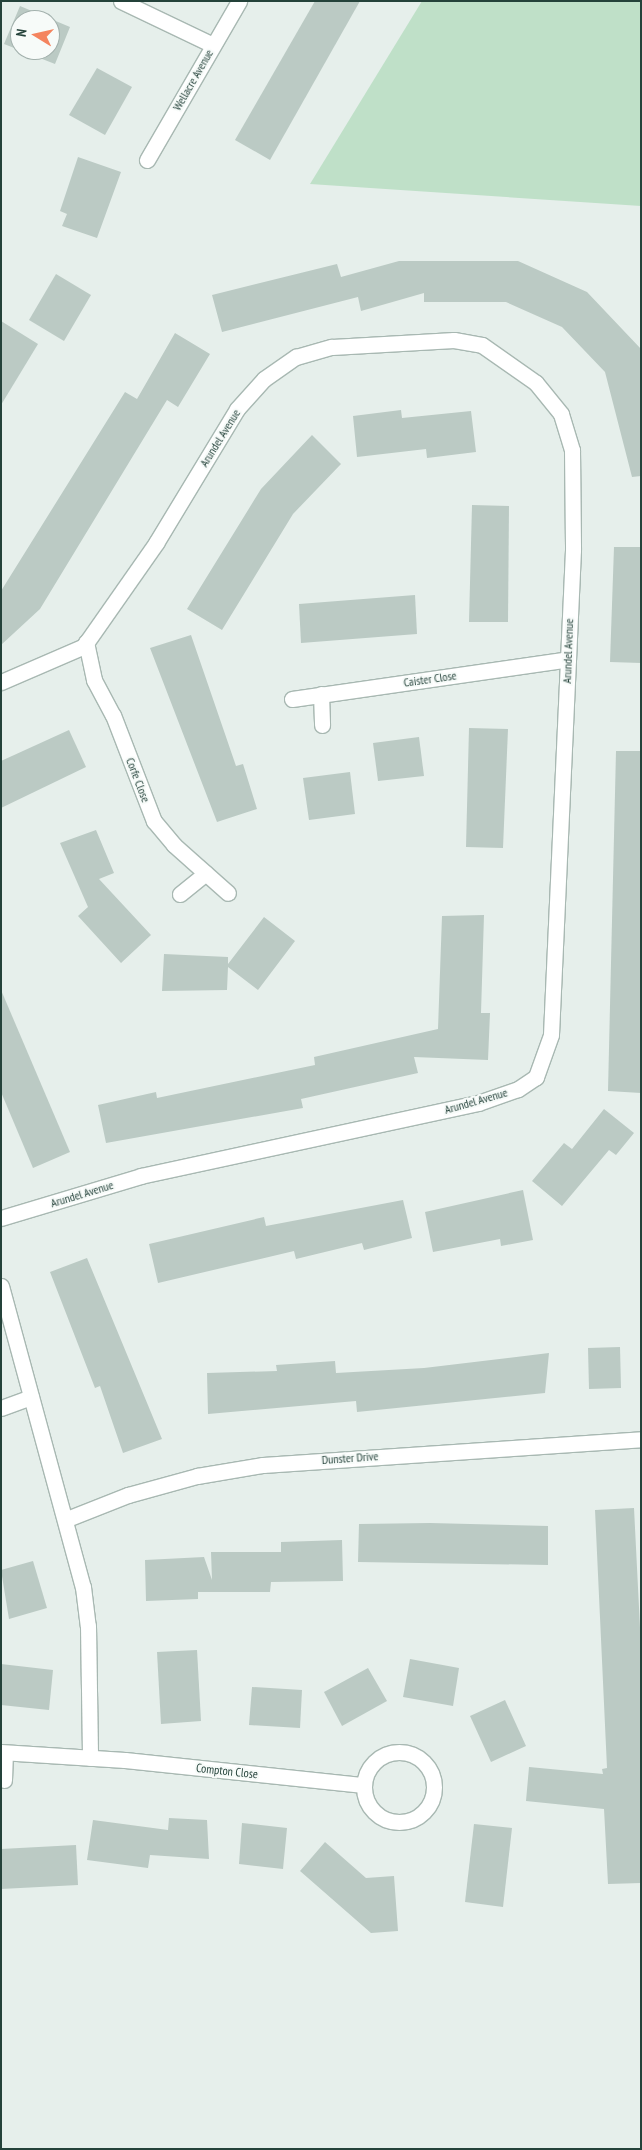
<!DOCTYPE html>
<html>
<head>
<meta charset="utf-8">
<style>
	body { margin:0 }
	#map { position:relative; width:642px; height:2150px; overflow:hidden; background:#e6efeb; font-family:"PT Sans Narrow",sans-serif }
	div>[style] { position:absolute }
	.green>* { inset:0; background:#bfe0c8 }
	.building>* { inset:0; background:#bbcac4 }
	.roads { filter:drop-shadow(1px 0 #a8b8b2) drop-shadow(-1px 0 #a8b8b2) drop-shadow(0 1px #a8b8b2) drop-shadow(0 -1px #a8b8b2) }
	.minor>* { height:15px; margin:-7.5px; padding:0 7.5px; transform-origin:7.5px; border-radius:7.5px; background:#fff }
	.minor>.ring { margin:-7.5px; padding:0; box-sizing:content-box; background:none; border:15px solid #fff; border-radius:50% }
	span { translate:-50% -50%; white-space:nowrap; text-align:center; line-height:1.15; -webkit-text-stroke:4px #f7fbf9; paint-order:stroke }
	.street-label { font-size:12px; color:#24423a }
	.frame { position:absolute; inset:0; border:2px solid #24423a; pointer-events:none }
	.north { position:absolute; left:10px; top:10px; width:50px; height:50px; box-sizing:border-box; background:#f7fbf9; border:1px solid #a3b1ad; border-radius:50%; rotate:279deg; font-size:14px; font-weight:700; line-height:20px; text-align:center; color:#24423a }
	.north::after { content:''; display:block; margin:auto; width:18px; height:22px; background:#f4845f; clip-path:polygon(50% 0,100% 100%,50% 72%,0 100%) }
</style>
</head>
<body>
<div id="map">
	<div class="green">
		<i style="clip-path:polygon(422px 1px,641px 1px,641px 206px,310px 184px)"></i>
	</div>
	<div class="building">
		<i style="clip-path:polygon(315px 1px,360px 1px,270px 160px,235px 140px)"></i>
		<i style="clip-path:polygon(evenodd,20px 6px,70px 27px,55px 64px,4px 44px,20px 6px,20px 20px,50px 20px,50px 50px,20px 50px,20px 20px)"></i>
		<i style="clip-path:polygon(97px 68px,132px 87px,105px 135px,69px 115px)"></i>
		<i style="clip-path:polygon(78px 157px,121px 172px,97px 238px,62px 226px,67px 214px,60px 211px)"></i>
		<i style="clip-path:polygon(399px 261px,518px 261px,587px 292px,641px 349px,641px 476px,632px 477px,605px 372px,562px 327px,506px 302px,424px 302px,424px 293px,361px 311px,358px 297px,222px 332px,212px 295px,337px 264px,341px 277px)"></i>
		<i style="clip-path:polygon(56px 274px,91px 295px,64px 341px,29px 320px)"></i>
		<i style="clip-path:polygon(1px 321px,38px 344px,1px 405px)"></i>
		<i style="clip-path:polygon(175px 333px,210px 354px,178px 407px,167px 400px,40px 609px,1px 645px,1px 591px,125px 392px,137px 399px)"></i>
		<i style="clip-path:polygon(401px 410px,402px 418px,471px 411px,476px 452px,427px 458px,426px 449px,357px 457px,353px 416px)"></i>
		<i style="clip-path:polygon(312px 435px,341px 464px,293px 514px,222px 630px,187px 609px,261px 489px)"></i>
		<i style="clip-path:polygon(472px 505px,509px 506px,508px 622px,469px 622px)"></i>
		<i style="clip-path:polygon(614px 547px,641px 547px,641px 663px,610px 662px)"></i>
		<i style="clip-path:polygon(415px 595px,417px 634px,301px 643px,299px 604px)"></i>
		<i style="clip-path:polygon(191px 635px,236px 766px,243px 764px,257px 809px,217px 822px,150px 648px)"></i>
		<i style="clip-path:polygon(469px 728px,508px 729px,503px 848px,466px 847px)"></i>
		<i style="clip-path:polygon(69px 730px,86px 767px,1px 808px,1px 761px)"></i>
		<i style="clip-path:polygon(419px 737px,424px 776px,378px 781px,373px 743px)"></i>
		<i style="clip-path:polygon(616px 751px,641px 751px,641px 1093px,608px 1091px)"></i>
		<i style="clip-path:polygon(350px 772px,355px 814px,309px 820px,303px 778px)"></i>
		<i style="clip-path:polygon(96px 830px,114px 873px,99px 879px,151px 935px,121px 963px,78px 916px,88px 907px,60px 843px)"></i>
		<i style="clip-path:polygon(484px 915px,481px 1013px,490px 1013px,488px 1060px,414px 1057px,418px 1073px,301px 1099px,303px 1108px,106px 1143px,98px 1105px,156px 1092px,157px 1098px,315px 1065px,314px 1057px,438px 1029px,442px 916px)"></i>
		<i style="clip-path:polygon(264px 917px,295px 941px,258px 990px,228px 967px,227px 990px,162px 991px,164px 954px,228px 957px,228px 964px)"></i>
		<i style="clip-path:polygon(1px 990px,70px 1152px,33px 1168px,1px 1092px)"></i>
		<i style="clip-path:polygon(604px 1109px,634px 1133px,616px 1155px,609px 1150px,562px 1206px,532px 1181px,564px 1143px,572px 1149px)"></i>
		<i style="clip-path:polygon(523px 1190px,533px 1240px,501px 1246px,500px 1239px,433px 1252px,425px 1212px)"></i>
		<i style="clip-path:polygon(403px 1200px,412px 1238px,364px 1250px,362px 1243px,296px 1259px,294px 1251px,158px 1283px,149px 1244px,264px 1217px,266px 1226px)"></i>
		<i style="clip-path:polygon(87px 1258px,162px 1439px,123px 1453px,100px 1386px,95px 1388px,50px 1272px)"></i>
		<i style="clip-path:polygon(620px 1347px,621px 1388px,589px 1389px,588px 1348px)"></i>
		<i style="clip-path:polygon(549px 1353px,545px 1393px,357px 1412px,356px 1401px,208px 1414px,207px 1373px,277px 1371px,276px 1365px,335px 1361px,336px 1373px,424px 1368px)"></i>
		<i style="clip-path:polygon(634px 1508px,641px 1647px,641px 1883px,608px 1884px,604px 1809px,526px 1801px,529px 1767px,603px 1774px,602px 1769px,607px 1768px,595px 1510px)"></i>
		<i style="clip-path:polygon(430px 1523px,548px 1526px,548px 1565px,358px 1562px,359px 1524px)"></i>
		<i style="clip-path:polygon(342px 1540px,343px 1581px,271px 1582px,270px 1592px,198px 1592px,198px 1599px,146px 1601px,145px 1560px,204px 1557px,212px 1580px,211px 1552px,281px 1552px,281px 1542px)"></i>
		<i style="clip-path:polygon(33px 1561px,47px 1608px,9px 1619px,1px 1570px)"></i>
		<i style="clip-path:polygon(197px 1650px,201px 1721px,161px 1724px,157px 1652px)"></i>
		<i style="clip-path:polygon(410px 1659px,459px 1668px,453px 1706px,403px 1697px)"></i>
		<i style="clip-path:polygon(1px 1664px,53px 1670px,49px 1710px,1px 1705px)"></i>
		<i style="clip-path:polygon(368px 1668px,387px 1701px,342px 1726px,324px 1692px)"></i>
		<i style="clip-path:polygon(252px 1687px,302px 1690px,300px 1728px,249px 1725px)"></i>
		<i style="clip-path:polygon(505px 1700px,526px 1746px,491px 1762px,470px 1716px)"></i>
		<i style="clip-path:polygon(169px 1818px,207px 1820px,209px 1859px,150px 1855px,148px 1868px,87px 1860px,93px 1820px,168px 1830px)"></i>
		<i style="clip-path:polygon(242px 1823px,287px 1828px,283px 1869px,239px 1864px)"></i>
		<i style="clip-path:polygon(474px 1824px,512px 1828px,503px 1907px,465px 1902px)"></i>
		<i style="clip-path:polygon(325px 1842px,366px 1878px,394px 1876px,398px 1931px,371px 1933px,300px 1871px)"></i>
		<i style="clip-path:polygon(76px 1845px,78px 1885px,1px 1889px,1px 1849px)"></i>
	</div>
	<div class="roads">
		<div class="minor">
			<i style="left:121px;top:1px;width:102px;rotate:25.6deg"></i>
			<i style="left:147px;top:160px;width:184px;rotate:-59.9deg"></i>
			<i style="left:86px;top:642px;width:39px;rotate:78deg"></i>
			<i style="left:94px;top:680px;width:40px;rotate:62deg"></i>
			<i style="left:113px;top:715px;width:114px;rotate:68.9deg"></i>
			<i style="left:154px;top:821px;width:31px;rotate:50deg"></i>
			<i style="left:174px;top:845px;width:72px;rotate:41.6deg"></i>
			<i style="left:1px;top:682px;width:90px;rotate:-23.4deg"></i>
			<i style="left:84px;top:646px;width:126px;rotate:-55deg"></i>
			<i style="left:156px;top:543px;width:157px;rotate:-58.8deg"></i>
			<i style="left:237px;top:409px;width:40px;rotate:-48deg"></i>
			<i style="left:264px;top:379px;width:39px;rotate:-35deg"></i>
			<i style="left:296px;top:357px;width:37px;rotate:-16deg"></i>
			<i style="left:332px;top:347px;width:122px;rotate:-3.3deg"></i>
			<i style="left:454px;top:340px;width:28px;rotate:10deg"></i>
			<i style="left:482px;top:345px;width:66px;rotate:35.1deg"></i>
			<i style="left:536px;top:383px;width:40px;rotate:51deg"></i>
			<i style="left:561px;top:414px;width:38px;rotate:73deg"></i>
			<i style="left:572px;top:450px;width:100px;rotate:89.4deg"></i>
			<i style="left:573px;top:550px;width:485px;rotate:92.6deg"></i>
			<i style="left:551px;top:1035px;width:45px;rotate:109.7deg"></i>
			<i style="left:536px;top:1077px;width:22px;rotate:146deg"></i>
			<i style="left:518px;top:1089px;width:42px;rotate:160.7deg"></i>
			<i style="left:478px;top:1103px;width:345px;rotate:167.8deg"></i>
			<i style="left:141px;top:1176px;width:146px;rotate:163.3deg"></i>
			<i style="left:321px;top:694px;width:31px;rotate:88deg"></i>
			<i style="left:292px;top:699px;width:279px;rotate:-8.2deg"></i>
			<i style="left:180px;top:894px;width:33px;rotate:-39deg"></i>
			<i style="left:1px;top:1286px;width:312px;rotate:74.8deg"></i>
			<i style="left:83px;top:1587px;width:39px;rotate:83deg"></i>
			<i style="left:88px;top:1626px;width:132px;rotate:89.1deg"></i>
			<i style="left:1px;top:1408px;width:32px;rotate:-20deg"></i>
			<i style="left:67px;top:1519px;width:66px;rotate:-21.5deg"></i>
			<i style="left:128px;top:1495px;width:72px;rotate:-15.4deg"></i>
			<i style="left:197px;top:1476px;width:67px;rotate:-9.5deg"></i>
			<i style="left:263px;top:1465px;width:379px;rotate:-3.9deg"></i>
			<i class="ring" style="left:364px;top:1752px;width:55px;height:55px"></i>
			<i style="left:1px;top:1752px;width:124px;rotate:3.7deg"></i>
			<i style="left:125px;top:1760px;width:240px;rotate:6deg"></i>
			<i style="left:4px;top:1780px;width:27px;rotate:-88deg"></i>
		</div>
	</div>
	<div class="street-label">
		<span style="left:193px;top:80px;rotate:-60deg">Wellacre Avenue</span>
		<span style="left:220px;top:438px;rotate:-58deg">Arundel Avenue</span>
		<span style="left:568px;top:651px;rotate:-88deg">Arundel Avenue</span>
		<span style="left:430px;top:679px;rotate:-8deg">Caister Close</span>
		<span style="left:138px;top:780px;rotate:69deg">Corfe Close</span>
		<span style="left:476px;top:1101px;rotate:-16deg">Arundel Avenue</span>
		<span style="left:82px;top:1194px;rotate:-17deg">Arundel Avenue</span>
		<span style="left:350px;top:1458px;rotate:-4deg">Dunster Drive</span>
		<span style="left:227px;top:1771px;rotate:6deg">Compton Close</span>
	</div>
	<div class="frame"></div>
	<div class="north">N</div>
</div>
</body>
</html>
